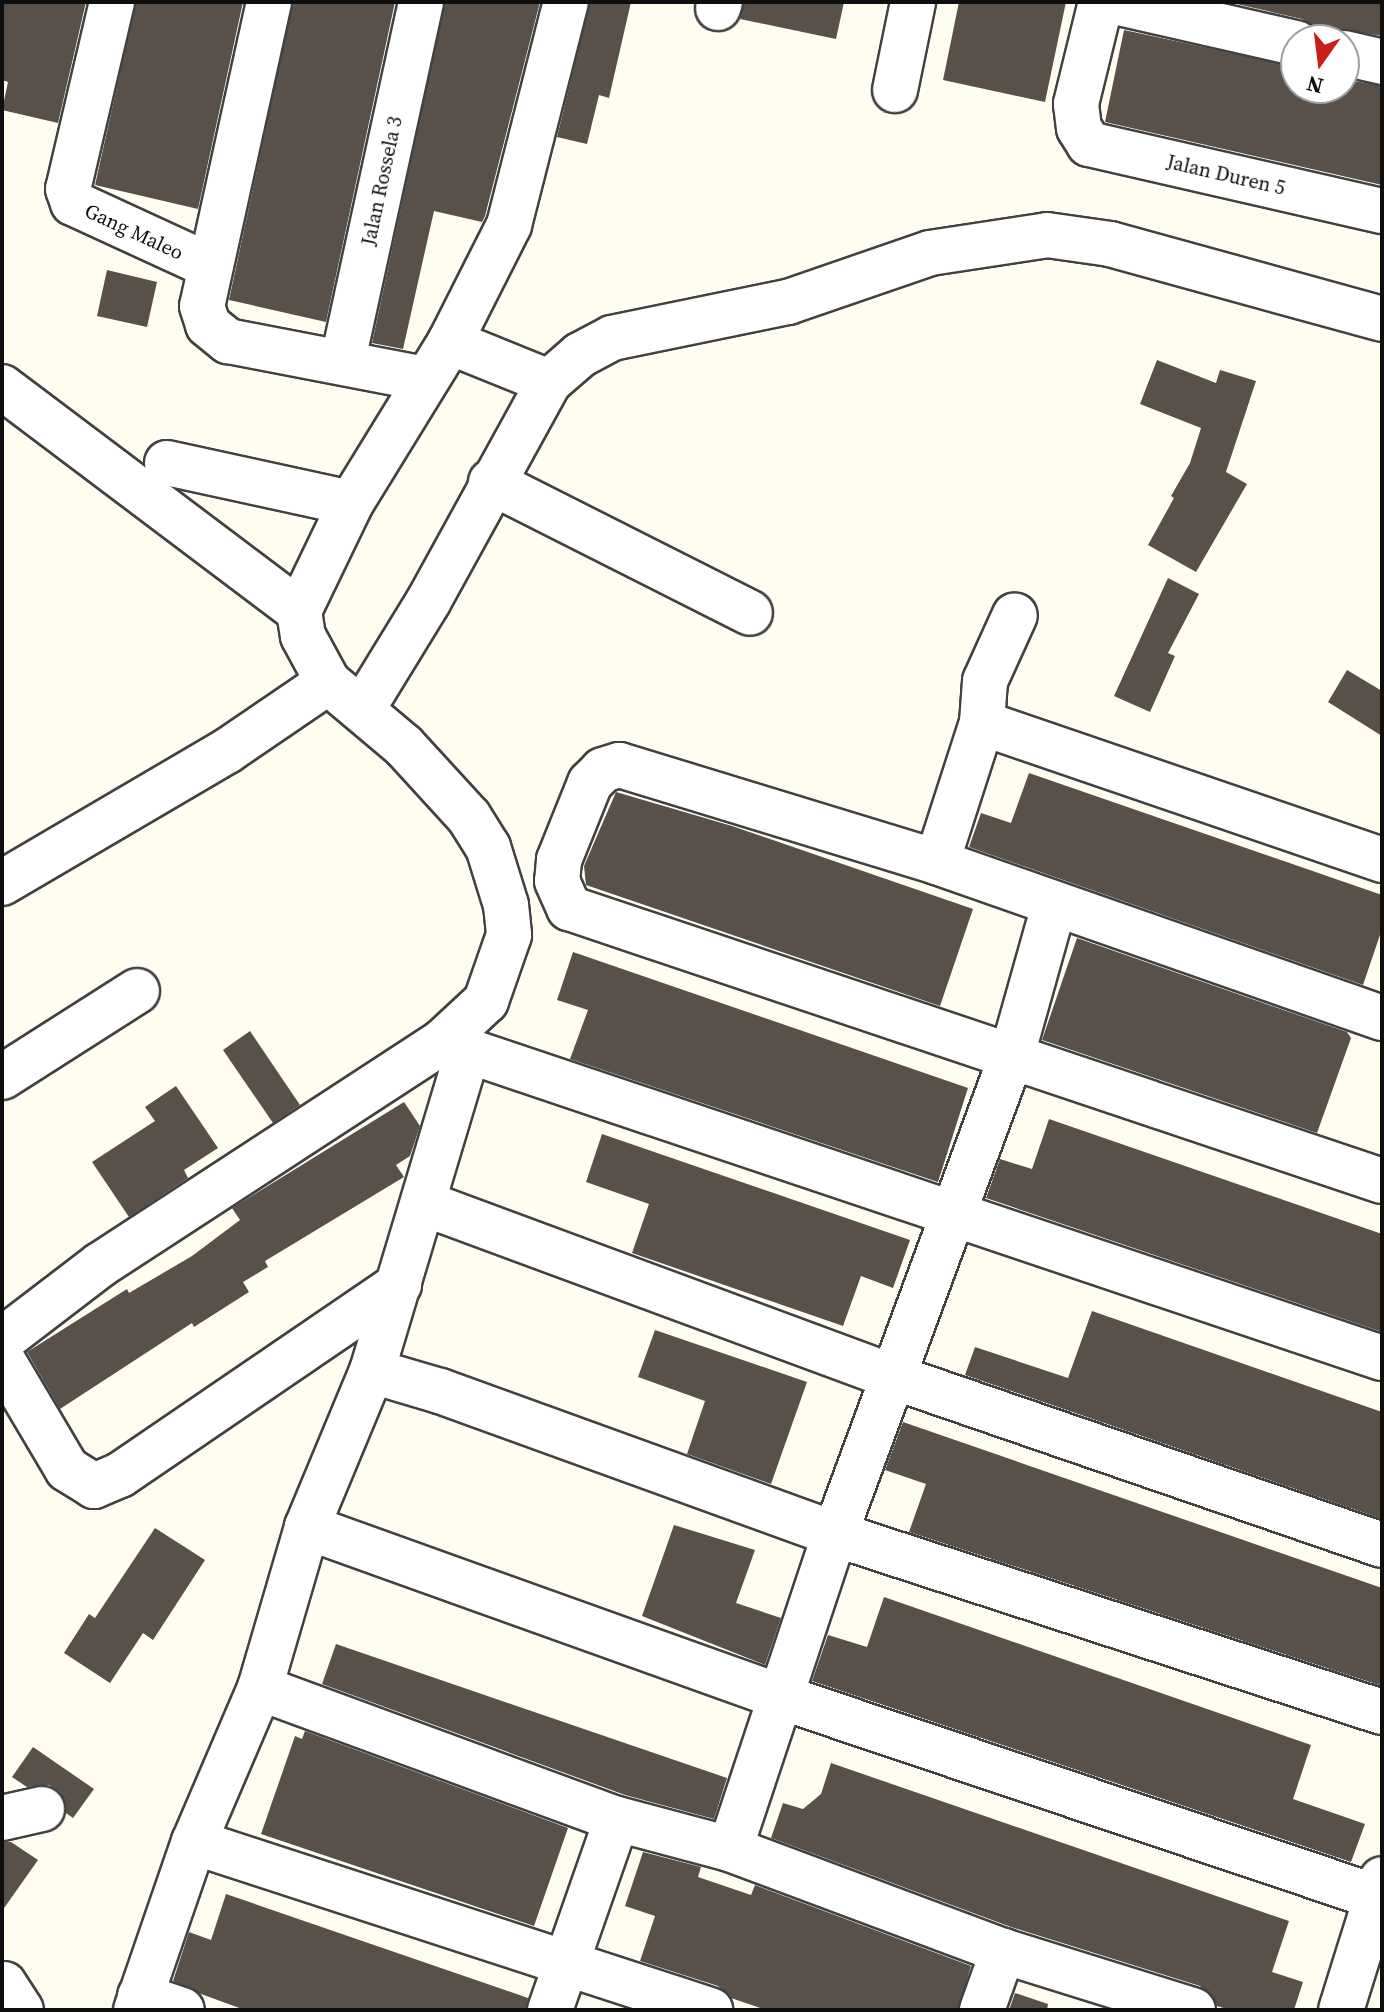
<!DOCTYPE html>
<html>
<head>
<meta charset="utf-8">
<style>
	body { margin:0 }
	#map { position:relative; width:1384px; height:2012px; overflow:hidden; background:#fffdef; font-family:"Source Serif 4",serif }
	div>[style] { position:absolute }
	.building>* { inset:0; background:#585049 }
	.roads { filter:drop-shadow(2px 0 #414141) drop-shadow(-2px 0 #414141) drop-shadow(0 2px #414141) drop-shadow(0 -2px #414141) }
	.minor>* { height:44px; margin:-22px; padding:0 22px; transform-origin:22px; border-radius:22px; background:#fff }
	span { translate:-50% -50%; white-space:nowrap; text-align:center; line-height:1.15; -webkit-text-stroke:8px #fff; paint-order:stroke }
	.street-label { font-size:20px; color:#0e0e0e }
	.frame { position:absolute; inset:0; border:4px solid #0e0e0e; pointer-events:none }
	.north { position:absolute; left:1280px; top:24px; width:80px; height:80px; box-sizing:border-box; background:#fff; border:2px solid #9f9f9f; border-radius:50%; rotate:194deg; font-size:22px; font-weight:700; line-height:32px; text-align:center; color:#0e0e0e }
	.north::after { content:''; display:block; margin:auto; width:28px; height:36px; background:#cb1e1a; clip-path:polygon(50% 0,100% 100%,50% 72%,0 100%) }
</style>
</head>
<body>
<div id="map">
	<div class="building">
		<i style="clip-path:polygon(2px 2px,86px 2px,58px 123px,2px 110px,8px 82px,2px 80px)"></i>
		<i style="clip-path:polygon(136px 2px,243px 2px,198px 209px,95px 185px)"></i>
		<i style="clip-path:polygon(293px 2px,395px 2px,326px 322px,229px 300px)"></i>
		<i style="clip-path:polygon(445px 2px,540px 2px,485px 216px,482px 222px,434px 211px,403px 349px,372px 343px)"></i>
		<i style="clip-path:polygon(590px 2px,631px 2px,609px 98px,599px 95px,587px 144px,557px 137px)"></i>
		<i style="clip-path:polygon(744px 2px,844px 2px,836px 39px,740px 19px)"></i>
		<i style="clip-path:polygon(959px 2px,1066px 2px,1045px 102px,943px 80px)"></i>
		<i style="clip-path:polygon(1228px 2px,1382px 2px,1382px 36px,1338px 29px,1320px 40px,1313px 25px,1302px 19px)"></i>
		<i style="clip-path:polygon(1124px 30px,1296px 67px,1296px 88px,1344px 88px,1344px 79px,1382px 86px,1382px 185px,1105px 122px)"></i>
		<i style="clip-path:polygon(107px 270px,157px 282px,147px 327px,97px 316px)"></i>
		<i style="clip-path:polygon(1157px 360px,1216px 383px,1220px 370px,1256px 381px,1226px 472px,1247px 484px,1196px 572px,1148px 545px,1174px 498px,1171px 496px,1190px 463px,1201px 428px,1140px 404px)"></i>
		<i style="clip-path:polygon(1168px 578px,1199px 594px,1168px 653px,1175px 656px,1150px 712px,1114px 696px)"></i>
		<i style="clip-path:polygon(1347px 670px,1382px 691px,1382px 736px,1328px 702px)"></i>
		<i style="clip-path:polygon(1029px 773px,1382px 895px,1382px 929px,1363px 985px,969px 847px,981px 813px,1011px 823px)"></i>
		<i style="clip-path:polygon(616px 792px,732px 826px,973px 909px,940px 1006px,586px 885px,584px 866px)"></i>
		<i style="clip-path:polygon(1077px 938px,1347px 1032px,1351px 1038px,1317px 1133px,1042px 1040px)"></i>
		<i style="clip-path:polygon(573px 952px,968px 1088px,938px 1182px,570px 1059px,588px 1010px,557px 1000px)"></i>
		<i style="clip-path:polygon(250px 1031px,300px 1105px,273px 1123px,223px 1050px)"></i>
		<i style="clip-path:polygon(176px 1086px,218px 1148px,184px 1170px,188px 1178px,129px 1217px,92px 1162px,155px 1121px,145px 1107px)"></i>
		<i style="clip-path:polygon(404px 1102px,420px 1126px,410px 1156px,396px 1165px,404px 1177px,265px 1261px,268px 1267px,243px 1282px,249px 1292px,194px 1327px,192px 1323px,60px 1409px,27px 1352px,127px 1289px,129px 1293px,192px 1256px,240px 1220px,232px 1208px)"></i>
		<i style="clip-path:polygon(1049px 1119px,1382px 1234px,1382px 1332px,986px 1198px,1000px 1159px,1032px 1169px)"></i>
		<i style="clip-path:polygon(602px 1134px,910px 1240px,893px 1288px,861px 1276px,843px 1326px,632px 1253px,649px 1204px,586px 1182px)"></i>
		<i style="clip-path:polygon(1092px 1311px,1382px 1412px,1382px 1519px,965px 1375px,975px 1347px,1068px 1378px)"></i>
		<i style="clip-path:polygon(655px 1330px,807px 1382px,771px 1484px,687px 1454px,705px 1401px,638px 1377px)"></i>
		<i style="clip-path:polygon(903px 1422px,1382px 1588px,1382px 1686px,909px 1532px,926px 1484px,885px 1470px)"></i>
		<i style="clip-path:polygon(674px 1525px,755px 1550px,736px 1603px,781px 1618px,765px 1665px,642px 1616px)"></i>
		<i style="clip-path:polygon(155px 1528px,205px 1560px,153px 1640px,143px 1633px,110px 1683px,64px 1653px,89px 1614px,95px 1618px)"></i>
		<i style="clip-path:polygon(884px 1597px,1311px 1745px,1293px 1799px,1365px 1824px,1351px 1862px,812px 1681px,828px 1635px,867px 1647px)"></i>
		<i style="clip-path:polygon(336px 1644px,727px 1778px,714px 1819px,625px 1795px,322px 1684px)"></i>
		<i style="clip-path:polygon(305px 1731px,568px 1828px,534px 1926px,261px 1834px,295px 1736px,302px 1739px)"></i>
		<i style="clip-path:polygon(33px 1747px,94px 1789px,73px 1818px,66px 1813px,60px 1792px,49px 1785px,27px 1787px,12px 1777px)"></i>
		<i style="clip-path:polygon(831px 1763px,1289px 1921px,1272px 1972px,1303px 1982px,1294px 2010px,1230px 2010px,1217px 2006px,1200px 1986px,1011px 1927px,771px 1838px,783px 1803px,803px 1809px,821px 1794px)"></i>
		<i style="clip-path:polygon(2px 1842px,11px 1842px,38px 1860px,2px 1911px)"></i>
		<i style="clip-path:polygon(643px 1852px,701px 1867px,698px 1877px,751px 1895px,755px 1885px,971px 1966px,958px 2010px,766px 2010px,731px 1998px,718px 1986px,640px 1961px,655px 1916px,625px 1906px)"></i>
		<i style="clip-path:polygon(226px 1894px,528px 1998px,526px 2010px,245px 2010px,201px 1994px,173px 1981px,189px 1932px,211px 1940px)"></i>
		<i style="clip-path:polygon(1015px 1993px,1048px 2004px,1047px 2010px,1009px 2010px)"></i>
	</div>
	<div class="roads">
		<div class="minor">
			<i style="left:112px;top:2px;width:192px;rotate:103.2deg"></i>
			<i style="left:68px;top:189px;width:15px;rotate:70deg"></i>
			<i style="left:73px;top:203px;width:151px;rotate:24.7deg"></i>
			<i style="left:269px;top:2px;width:311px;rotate:102.4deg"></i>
			<i style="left:202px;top:306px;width:20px;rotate:72deg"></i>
			<i style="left:208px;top:325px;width:26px;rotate:39deg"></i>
			<i style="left:228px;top:341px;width:201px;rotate:10.9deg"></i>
			<i style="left:1101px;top:2px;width:105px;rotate:103.8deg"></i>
			<i style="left:1076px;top:104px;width:24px;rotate:83deg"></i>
			<i style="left:1079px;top:128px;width:19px;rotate:58deg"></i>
			<i style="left:1089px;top:144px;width:301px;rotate:12.9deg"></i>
			<i style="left:1115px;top:2px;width:186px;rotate:12.8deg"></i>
			<i style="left:718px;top:8px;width:6px;rotate:-72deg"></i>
			<i style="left:1344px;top:53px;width:39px;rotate:13deg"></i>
			<i style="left:895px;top:90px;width:90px;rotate:-78.4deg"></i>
			<i style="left:450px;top:342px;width:107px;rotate:22deg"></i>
			<i style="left:343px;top:360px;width:366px;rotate:-77.7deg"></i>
			<i style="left:2px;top:387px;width:372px;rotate:37deg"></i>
			<i style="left:299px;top:611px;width:25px;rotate:81deg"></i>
			<i style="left:303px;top:636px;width:52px;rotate:61.5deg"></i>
			<i style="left:328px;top:682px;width:99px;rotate:40.1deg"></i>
			<i style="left:404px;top:746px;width:96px;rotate:47.5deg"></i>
			<i style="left:469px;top:817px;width:36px;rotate:58deg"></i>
			<i style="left:488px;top:847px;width:61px;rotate:72.8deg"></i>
			<i style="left:506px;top:905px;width:30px;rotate:84deg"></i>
			<i style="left:509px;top:935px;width:70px;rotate:109.2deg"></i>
			<i style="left:486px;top:1001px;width:60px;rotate:137deg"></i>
			<i style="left:442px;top:1042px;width:408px;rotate:146.9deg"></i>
			<i style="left:100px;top:1265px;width:123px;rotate:142.6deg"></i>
			<i style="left:167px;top:463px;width:188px;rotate:12.3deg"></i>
			<i style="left:491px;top:482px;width:290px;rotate:26.8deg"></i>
			<i style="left:299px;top:611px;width:120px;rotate:-64.3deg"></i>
			<i style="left:351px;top:503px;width:189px;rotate:-58.4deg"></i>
			<i style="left:450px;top:342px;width:131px;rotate:-63.2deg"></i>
			<i style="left:509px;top:225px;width:230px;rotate:-75.7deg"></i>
			<i style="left:363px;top:708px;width:124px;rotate:-58.5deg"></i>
			<i style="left:428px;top:602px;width:251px;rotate:-61.2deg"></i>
			<i style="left:549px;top:382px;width:41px;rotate:-41.1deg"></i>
			<i style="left:580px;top:355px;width:36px;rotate:-28deg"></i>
			<i style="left:612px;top:338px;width:180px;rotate:-11.6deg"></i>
			<i style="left:788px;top:302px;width:150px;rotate:-19deg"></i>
			<i style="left:930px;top:253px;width:118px;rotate:-8.7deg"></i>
			<i style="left:1047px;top:235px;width:64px;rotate:8.1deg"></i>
			<i style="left:1110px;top:244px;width:282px;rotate:15.4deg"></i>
			<i style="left:982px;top:723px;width:42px;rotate:-85.9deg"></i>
			<i style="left:985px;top:681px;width:72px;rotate:-65.6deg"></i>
			<i style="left:937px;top:862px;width:146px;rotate:-72.1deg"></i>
			<i style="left:982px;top:723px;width:423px;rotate:18.9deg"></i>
			<i style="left:2px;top:883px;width:261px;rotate:-30.4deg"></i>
			<i style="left:227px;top:751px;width:122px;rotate:-34.3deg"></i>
			<i style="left:1382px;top:1018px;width:472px;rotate:-160.7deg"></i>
			<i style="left:937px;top:862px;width:332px;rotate:-163deg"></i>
			<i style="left:619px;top:765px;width:17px;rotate:163deg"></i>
			<i style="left:603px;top:770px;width:18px;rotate:135deg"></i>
			<i style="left:590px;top:783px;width:83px;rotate:111.9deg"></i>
			<i style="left:559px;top:860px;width:21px;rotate:95deg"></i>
			<i style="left:557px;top:881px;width:30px;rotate:66deg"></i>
			<i style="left:569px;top:908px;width:858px;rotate:18.56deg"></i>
			<i style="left:442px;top:1042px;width:992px;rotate:18.58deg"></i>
			<i style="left:2px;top:1077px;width:160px;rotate:-32.5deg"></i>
			<i style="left:423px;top:1203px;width:499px;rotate:20.3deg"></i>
			<i style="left:891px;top:1376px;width:519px;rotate:18.99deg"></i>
			<i style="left:2px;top:1359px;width:128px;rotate:59.4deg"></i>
			<i style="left:67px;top:1469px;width:32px;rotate:32deg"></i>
			<i style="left:94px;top:1486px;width:28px;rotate:-23deg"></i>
			<i style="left:120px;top:1475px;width:338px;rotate:-34.3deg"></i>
			<i style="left:372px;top:1371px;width:71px;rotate:16.4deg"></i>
			<i style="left:440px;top:1391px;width:420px;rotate:19.9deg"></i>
			<i style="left:835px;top:1534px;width:575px;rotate:18.03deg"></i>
			<i style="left:307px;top:1527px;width:507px;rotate:19.72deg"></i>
			<i style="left:784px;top:1698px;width:631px;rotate:18.58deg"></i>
			<i style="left:260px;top:1688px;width:380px;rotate:20.2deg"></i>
			<i style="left:617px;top:1819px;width:117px;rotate:14.9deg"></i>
			<i style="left:730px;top:1849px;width:291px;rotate:20.5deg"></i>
			<i style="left:1003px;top:1951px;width:199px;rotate:17.3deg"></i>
			<i style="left:2px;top:1818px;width:41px;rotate:-12.7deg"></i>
			<i style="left:194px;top:1842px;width:543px;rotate:18.03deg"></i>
			<i style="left:730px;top:1849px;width:332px;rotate:-71.6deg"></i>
			<i style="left:835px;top:1534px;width:511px;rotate:-69.72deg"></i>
			<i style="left:1012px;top:1055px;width:155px;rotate:-74.3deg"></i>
			<i style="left:4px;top:1984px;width:31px;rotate:57deg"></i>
			<i style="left:140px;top:1996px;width:44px;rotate:18.4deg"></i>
			<i style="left:136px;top:2010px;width:178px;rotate:-71deg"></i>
			<i style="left:194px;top:1842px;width:168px;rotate:-66.8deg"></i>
			<i style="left:260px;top:1688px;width:168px;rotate:-73.7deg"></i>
			<i style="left:307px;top:1527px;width:169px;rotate:-67.4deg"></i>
			<i style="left:372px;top:1371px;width:334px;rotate:-73.3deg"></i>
			<i style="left:550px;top:2010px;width:202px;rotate:-70.7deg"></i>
			<i style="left:982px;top:2010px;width:63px;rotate:-70.4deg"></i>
			<i style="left:1341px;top:2010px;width:137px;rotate:-72.6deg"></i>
		</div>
	</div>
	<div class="street-label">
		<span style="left:1226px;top:175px;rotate:13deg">Jalan Duren 5</span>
		<span style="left:382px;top:181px;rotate:-78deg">Jalan Rossela 3</span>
		<span style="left:134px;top:232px;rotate:25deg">Gang Maleo</span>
	</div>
	<div class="frame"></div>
	<div class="north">N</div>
</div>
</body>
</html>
